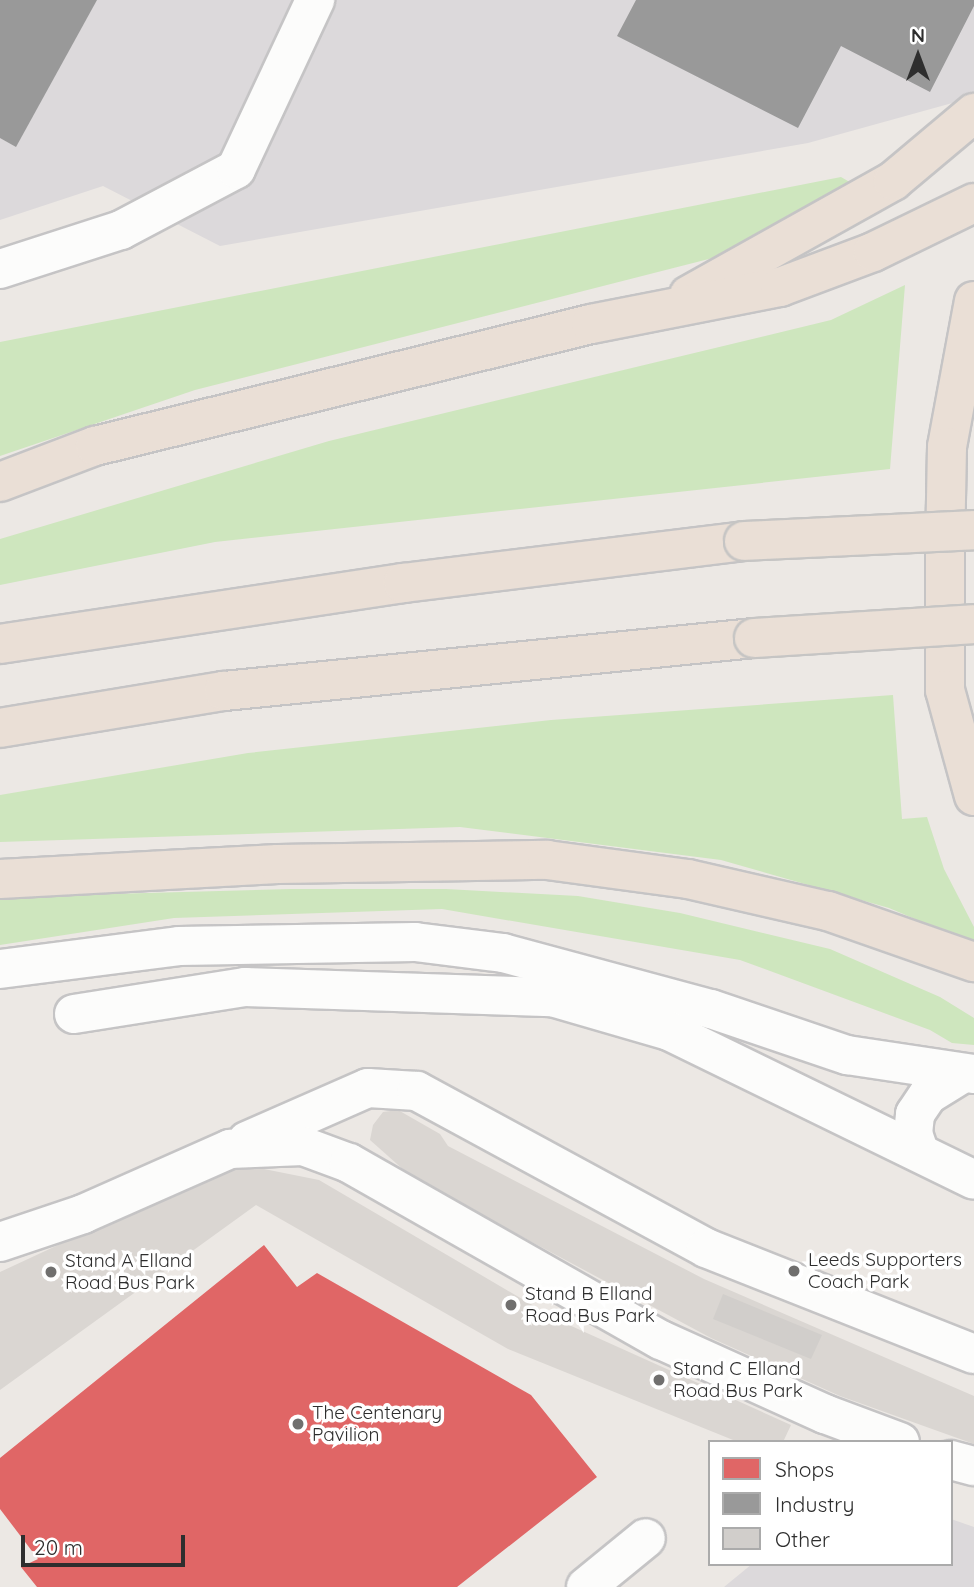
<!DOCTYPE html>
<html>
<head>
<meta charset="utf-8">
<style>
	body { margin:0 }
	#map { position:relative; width:974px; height:1587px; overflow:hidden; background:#ece8e4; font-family:Quicksand,sans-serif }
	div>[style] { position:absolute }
	.industrial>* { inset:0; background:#dcd9db }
	.green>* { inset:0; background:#cee6be }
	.plaza>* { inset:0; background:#dad6d2 }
	.shops>* { inset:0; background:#e06666 }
	.industry>* { inset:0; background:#999 }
	.building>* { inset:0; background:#d1cecb }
	.roads { filter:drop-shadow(2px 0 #c5c4c5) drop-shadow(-2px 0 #c5c4c5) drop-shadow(0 2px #c5c4c5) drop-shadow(0 -2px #c5c4c5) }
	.minor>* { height:38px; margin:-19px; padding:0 19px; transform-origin:19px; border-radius:19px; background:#fcfcfb }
	.highway>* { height:38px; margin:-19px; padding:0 19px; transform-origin:19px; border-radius:19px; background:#eadfd6 }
	.bridges { filter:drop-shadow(2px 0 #c6c5c4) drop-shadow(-2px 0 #c6c5c4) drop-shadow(0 2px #c6c5c4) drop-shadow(0 -2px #c6c5c4) }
	.highway-bridge>* { height:38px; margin:-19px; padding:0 19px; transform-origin:19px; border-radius:19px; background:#eadfd6 }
	.dots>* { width:19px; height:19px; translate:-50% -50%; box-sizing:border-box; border:4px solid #fff; border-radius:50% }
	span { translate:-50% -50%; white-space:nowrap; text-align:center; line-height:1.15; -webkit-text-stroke:7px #fff; paint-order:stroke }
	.poi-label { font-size:19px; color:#2e2e2e }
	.left { translate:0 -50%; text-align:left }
	.legend { position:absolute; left:708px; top:1440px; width:245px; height:126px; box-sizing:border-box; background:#fff; border:2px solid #ababab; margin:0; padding:9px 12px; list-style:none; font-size:21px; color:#2e2e2e }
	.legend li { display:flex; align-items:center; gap:14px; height:35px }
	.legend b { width:35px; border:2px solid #ababab }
	.north { position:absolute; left:883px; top:21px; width:70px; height:70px; -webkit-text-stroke:5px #fff; paint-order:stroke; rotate:0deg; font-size:19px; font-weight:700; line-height:28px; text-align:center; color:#2e2e2e }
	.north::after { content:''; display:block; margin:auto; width:24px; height:32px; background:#2e2e2e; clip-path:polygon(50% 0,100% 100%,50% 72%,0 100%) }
	.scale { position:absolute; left:21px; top:1535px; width:164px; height:32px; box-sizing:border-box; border:4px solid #2e2e2e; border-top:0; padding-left:9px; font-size:21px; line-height:24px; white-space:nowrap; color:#2e2e2e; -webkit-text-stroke:5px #fff; paint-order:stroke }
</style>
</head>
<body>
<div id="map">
	<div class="industrial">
		<i style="clip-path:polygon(0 0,974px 0,974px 97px,808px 143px,220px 246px,103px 186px,0 220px)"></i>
		<i style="clip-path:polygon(951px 1519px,974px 1527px,974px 1587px,724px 1587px,752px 1564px,951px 1564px)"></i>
	</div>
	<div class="green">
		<i style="clip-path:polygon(841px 177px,867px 192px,748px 249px,195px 390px,0 456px,0 342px)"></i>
		<i style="clip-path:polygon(905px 285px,890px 469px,215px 542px,0 585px,0 539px,329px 441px,831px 320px)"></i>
		<i style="clip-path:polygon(893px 695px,902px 819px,927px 817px,944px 869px,974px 927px,974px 944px,889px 908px,721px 860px,460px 827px,0 842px,0 795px,248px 753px,551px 720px)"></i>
		<i style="clip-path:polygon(291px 889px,446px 889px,578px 896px,680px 913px,830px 949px,940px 997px,974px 1018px,974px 1045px,952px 1043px,930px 1030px,740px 960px,442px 909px,174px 918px,0 945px,0 897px)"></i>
	</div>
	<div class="plaza">
		<i style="clip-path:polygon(398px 1110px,440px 1134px,448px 1146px,704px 1279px,974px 1396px,974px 1444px,840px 1396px,711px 1338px,463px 1205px,406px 1172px,370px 1140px,373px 1125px,383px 1112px)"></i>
		<i style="clip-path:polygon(244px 1165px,319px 1180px,558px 1320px,791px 1425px,783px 1442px,738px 1442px,508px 1349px,256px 1205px,0 1390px,0 1272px,215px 1172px)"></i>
	</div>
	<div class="shops">
		<i style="clip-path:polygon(264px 1245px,297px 1287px,317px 1273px,531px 1395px,597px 1477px,457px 1587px,37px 1587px,21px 1567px,38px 1559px,0 1509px,0 1458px)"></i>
	</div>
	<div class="industry">
		<i style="clip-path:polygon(0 0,97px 0,16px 147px,0 138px)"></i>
		<i style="clip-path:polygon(636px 0,974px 0,974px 6px,930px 92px,841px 46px,798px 128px,617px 36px)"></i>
	</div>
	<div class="building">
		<i style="clip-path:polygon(723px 1294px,822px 1335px,811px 1359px,713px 1319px)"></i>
	</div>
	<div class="roads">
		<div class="minor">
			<i style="left:0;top:269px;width:127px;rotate:-17.9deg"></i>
			<i style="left:121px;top:230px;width:130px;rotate:-27.9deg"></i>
			<i style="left:236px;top:169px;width:187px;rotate:-64.9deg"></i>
			<i style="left:0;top:969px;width:180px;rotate:-7.3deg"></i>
			<i style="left:179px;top:946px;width:236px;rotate:-1deg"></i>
			<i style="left:415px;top:942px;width:89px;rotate:7.1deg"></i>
			<i style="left:503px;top:953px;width:215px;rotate:15.1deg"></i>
			<i style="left:711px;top:1009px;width:144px;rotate:18.7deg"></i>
			<i style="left:847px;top:1055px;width:128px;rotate:8.5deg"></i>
			<i style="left:74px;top:1014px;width:173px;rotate:-9deg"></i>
			<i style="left:245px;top:987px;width:307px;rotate:1.9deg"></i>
			<i style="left:552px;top:997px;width:122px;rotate:16.2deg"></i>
			<i style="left:669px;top:1031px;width:339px;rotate:26deg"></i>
			<i style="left:247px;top:1141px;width:132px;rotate:-23.7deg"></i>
			<i style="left:368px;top:1088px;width:49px;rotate:3.5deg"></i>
			<i style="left:417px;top:1091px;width:329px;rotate:28.5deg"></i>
			<i style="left:706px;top:1248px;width:288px;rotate:21.6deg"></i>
			<i style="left:919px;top:1151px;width:18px;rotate:-109deg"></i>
			<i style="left:913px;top:1134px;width:20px;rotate:-84deg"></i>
			<i style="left:915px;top:1114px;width:23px;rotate:-56deg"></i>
			<i style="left:928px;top:1095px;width:40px;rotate:-32deg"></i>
			<i style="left:0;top:1242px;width:88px;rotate:-18.6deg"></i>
			<i style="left:83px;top:1214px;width:161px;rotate:-23.9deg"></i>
			<i style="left:230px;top:1149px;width:73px;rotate:-2.4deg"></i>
			<i style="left:303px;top:1146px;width:49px;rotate:20.3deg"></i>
			<i style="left:349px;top:1163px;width:359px;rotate:29.6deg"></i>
			<i style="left:661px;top:1340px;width:180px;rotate:24.3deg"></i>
			<i style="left:825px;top:1414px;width:80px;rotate:20.5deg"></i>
			<i style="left:951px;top:1460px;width:24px;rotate:15deg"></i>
			<i style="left:586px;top:1587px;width:77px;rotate:-39.2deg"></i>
		</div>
		<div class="highway">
			<i style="left:689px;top:295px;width:234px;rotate:-29.2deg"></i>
			<i style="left:893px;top:181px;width:106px;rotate:-40deg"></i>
			<i style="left:974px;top:301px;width:148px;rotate:100.5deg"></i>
			<i style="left:947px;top:447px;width:105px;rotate:91.1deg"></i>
			<i style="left:945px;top:552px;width:138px;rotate:90deg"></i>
			<i style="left:945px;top:690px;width:110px;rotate:74.7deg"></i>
			<i style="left:0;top:482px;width:102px;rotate:-20.8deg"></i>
			<i style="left:95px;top:446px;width:511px;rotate:-13.82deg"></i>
			<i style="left:591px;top:324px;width:193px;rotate:-11.1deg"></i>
			<i style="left:780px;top:287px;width:99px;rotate:-20.6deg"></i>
			<i style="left:873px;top:252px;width:112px;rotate:-25.9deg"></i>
			<i style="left:0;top:644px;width:408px;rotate:-8.6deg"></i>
			<i style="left:403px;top:583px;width:344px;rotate:-7deg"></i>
			<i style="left:0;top:728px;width:227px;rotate:-9.4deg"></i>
			<i style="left:224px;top:691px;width:533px;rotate:-5.71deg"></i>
			<i style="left:0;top:879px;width:278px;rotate:-3.1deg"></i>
			<i style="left:278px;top:864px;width:269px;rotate:-0.9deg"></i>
			<i style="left:547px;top:860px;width:142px;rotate:7.7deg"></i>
			<i style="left:688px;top:879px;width:144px;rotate:12.9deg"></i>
			<i style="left:828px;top:911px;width:155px;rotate:19.3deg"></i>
		</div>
	</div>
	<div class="bridges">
		<div class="highway-bridge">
			<i style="left:744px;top:541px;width:230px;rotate:-2.7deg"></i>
			<i style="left:754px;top:638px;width:220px;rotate:-3.6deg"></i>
		</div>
	</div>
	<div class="dots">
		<i style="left:794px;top:1271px;background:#706f6e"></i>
		<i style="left:51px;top:1272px;background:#706f6e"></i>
		<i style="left:511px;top:1305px;background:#706f6e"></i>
		<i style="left:659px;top:1380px;background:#706f6e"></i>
		<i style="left:298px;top:1424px;background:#706f6e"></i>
	</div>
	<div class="poi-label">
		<span class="left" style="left:808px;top:1271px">Leeds Supporters<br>Coach Park</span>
		<span class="left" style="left:65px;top:1272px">Stand A Elland<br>Road Bus Park</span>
		<span class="left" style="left:525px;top:1305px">Stand B Elland<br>Road Bus Park</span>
		<span class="left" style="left:673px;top:1380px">Stand C Elland<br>Road Bus Park</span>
		<span class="left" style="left:312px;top:1424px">The Centenary<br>Pavilion</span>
	</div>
	<ul class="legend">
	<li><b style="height:19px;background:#e06666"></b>Shops</li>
	<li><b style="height:19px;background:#999"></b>Industry</li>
	<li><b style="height:19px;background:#d1cecb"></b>Other</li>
	</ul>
	<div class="north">N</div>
	<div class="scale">20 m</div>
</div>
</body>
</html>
